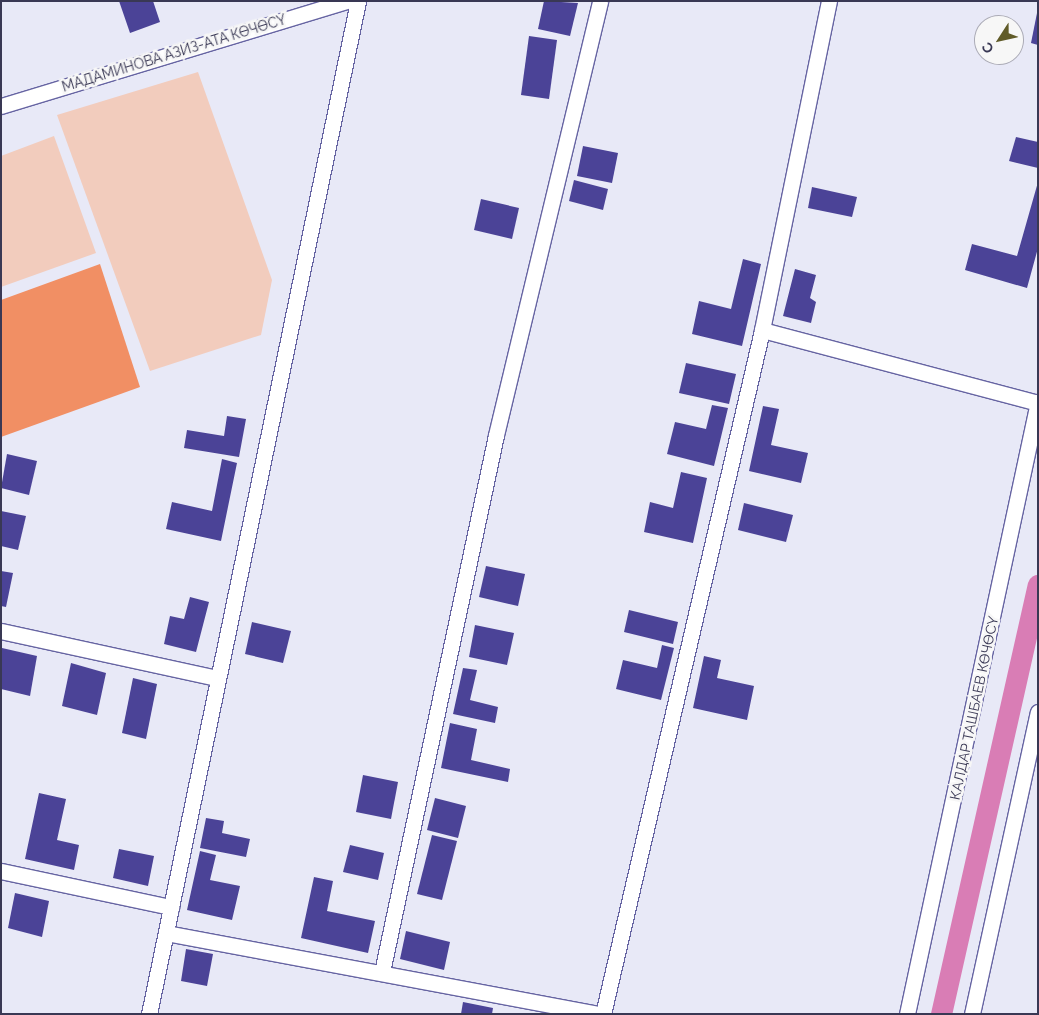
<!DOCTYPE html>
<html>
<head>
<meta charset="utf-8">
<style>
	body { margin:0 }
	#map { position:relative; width:1039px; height:1015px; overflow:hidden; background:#e8e9f7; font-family:Raleway,sans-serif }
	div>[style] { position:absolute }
	.green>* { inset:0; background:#f2ccbd }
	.forest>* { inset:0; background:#f18f64 }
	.canal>* { height:21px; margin:-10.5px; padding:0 10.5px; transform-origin:10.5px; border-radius:10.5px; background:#d97db5 }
	.building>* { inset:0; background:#4b4397 }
	.roads { filter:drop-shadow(1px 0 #6664a2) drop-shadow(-1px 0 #6664a2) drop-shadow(0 1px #6664a2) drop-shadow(0 -1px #6664a2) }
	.street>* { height:15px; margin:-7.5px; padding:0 7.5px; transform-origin:7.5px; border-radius:7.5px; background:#fff }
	span { translate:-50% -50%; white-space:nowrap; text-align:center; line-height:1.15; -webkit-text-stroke:5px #f7f7f7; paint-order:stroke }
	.street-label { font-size:14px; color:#393854 }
	.frame { position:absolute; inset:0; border:2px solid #393854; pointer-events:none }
	.north { position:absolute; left:974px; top:15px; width:50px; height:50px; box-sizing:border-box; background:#f7f7f7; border:1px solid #ababb6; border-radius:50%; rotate:235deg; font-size:14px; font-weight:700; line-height:20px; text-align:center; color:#393854 }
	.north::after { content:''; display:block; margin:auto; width:18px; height:22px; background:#605b28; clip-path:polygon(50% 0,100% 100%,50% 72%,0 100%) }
</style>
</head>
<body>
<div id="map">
	<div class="green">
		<i style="clip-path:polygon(198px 72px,272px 280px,261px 335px,150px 371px,57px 115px)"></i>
		<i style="clip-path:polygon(54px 136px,96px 253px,1px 287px,1px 156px)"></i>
	</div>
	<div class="forest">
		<i style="clip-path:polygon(100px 264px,140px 387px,1px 437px,1px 300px)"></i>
	</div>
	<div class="canal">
		<i style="left:941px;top:1014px;width:440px;rotate:-77.3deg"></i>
	</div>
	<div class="building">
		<i style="clip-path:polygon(119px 1px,153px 1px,160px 22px,130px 33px)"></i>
		<i style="clip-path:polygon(544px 1px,578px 3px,570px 36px,538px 29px)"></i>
		<i style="clip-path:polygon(1037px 13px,1038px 13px,1038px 45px,1031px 43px)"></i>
		<i style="clip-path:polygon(529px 36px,557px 40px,549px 99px,521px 95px)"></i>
		<i style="clip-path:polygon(1016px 137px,1038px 142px,1038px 168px,1009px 161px)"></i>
		<i style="clip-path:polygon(583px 146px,618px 153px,612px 183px,577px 176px)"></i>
		<i style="clip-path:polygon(574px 180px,608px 189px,603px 210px,569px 201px)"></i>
		<i style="clip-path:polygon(1038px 182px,1038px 248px,1027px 288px,965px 270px,972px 244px,1017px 256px)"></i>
		<i style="clip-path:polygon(812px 187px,857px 197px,852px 217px,808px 208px)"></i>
		<i style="clip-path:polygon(481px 199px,519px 208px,512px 239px,474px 230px)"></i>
		<i style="clip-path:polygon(743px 259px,761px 264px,742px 346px,692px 334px,699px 301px,731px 309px)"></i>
		<i style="clip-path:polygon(795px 269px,816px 275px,810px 298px,816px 302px,811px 323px,783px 316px)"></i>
		<i style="clip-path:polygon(686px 363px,736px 374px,729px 404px,679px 393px)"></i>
		<i style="clip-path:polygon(712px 405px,728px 408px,714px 466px,667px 454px,675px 422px,706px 429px)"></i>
		<i style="clip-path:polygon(763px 406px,779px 409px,771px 445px,808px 453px,801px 483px,749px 471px)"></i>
		<i style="clip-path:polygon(227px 416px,246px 419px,239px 457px,184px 448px,187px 430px,224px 436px)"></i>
		<i style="clip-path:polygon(7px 454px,37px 461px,29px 495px,1px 488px)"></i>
		<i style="clip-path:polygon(222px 459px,237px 463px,221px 541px,166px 529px,172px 502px,212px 511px)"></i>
		<i style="clip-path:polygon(681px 472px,707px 478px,693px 543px,644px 532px,650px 502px,673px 508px)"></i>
		<i style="clip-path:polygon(744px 503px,793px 515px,786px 542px,738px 530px)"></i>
		<i style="clip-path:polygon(1px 511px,26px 516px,18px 550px,1px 546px)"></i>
		<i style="clip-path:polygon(486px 566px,525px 574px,518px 606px,479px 597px)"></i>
		<i style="clip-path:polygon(1px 571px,13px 573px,6px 607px,1px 606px)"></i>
		<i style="clip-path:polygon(190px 597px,209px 602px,196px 652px,164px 644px,170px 616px,184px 619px)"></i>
		<i style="clip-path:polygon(629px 610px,678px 622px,673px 644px,624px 632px)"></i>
		<i style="clip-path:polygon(252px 622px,291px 631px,283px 663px,245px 654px)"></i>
		<i style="clip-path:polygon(475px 625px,514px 633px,507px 665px,469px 657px)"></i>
		<i style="clip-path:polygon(662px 645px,674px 648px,661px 700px,616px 689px,623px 660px,657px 668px)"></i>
		<i style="clip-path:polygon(2px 648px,37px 656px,30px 696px,1px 689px)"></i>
		<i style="clip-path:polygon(704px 656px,721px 660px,717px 678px,754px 686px,747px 720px,693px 708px)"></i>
		<i style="clip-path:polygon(71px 663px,106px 673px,97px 715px,62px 706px)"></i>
		<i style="clip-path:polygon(463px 668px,477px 670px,470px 700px,498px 707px,495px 723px,453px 714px)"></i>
		<i style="clip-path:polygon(133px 678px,157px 684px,146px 739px,122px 733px)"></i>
		<i style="clip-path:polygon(450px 723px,477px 729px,471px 760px,510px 769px,508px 782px,441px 768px)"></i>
		<i style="clip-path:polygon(363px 775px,398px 782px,391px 819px,356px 812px)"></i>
		<i style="clip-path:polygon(39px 793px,66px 799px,57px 840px,79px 845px,74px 870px,25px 859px)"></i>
		<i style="clip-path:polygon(435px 798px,466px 806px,458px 838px,427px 830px)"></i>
		<i style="clip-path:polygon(206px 818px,224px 821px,222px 833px,250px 839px,246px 857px,200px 848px)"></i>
		<i style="clip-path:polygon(432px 835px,457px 841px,442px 900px,417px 894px)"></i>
		<i style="clip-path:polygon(350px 845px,384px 853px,378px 880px,343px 872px)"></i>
		<i style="clip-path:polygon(119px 849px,154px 856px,148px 886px,113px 878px)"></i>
		<i style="clip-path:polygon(200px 851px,216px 855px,210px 880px,240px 886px,232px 920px,187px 910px)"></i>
		<i style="clip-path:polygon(314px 877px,333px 881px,327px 911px,375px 921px,368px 953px,301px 938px)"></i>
		<i style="clip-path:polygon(15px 893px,49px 901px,42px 937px,8px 928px)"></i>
		<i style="clip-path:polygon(406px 931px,450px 942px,444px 970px,400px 959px)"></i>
		<i style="clip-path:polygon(186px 949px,213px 954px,207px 986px,181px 981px)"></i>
		<i style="clip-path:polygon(463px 1002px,493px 1008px,492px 1014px,461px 1014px)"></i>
	</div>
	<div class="roads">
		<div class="street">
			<i style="left:1px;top:106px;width:362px;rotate:-16.9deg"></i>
			<i style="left:762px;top:330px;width:285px;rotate:14.8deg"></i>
			<i style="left:1px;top:631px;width:221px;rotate:12.3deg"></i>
			<i style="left:1px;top:871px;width:174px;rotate:12deg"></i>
			<i style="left:166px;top:933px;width:440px;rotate:10.6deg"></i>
			<i style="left:382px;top:972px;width:549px;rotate:-78.01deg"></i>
			<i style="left:496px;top:435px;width:446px;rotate:-76.5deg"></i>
			<i style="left:149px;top:1014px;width:1034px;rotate:-78.34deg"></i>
			<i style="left:603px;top:1014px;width:702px;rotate:-76.91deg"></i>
			<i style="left:762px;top:330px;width:336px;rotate:-78.5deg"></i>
			<i style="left:907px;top:1014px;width:626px;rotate:-77.92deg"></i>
			<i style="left:972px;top:1014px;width:309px;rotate:-77.7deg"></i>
		</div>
	</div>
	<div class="street-label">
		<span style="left:174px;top:53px;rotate:-17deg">МАДАМИНОВА АЗИЗ-АТА КӨЧӨСҮ</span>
		<span style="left:974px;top:708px;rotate:-78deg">КАЛДАР ТАШБАЕВ КӨЧӨСҮ</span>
	</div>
	<div class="frame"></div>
	<div class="north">С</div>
</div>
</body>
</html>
